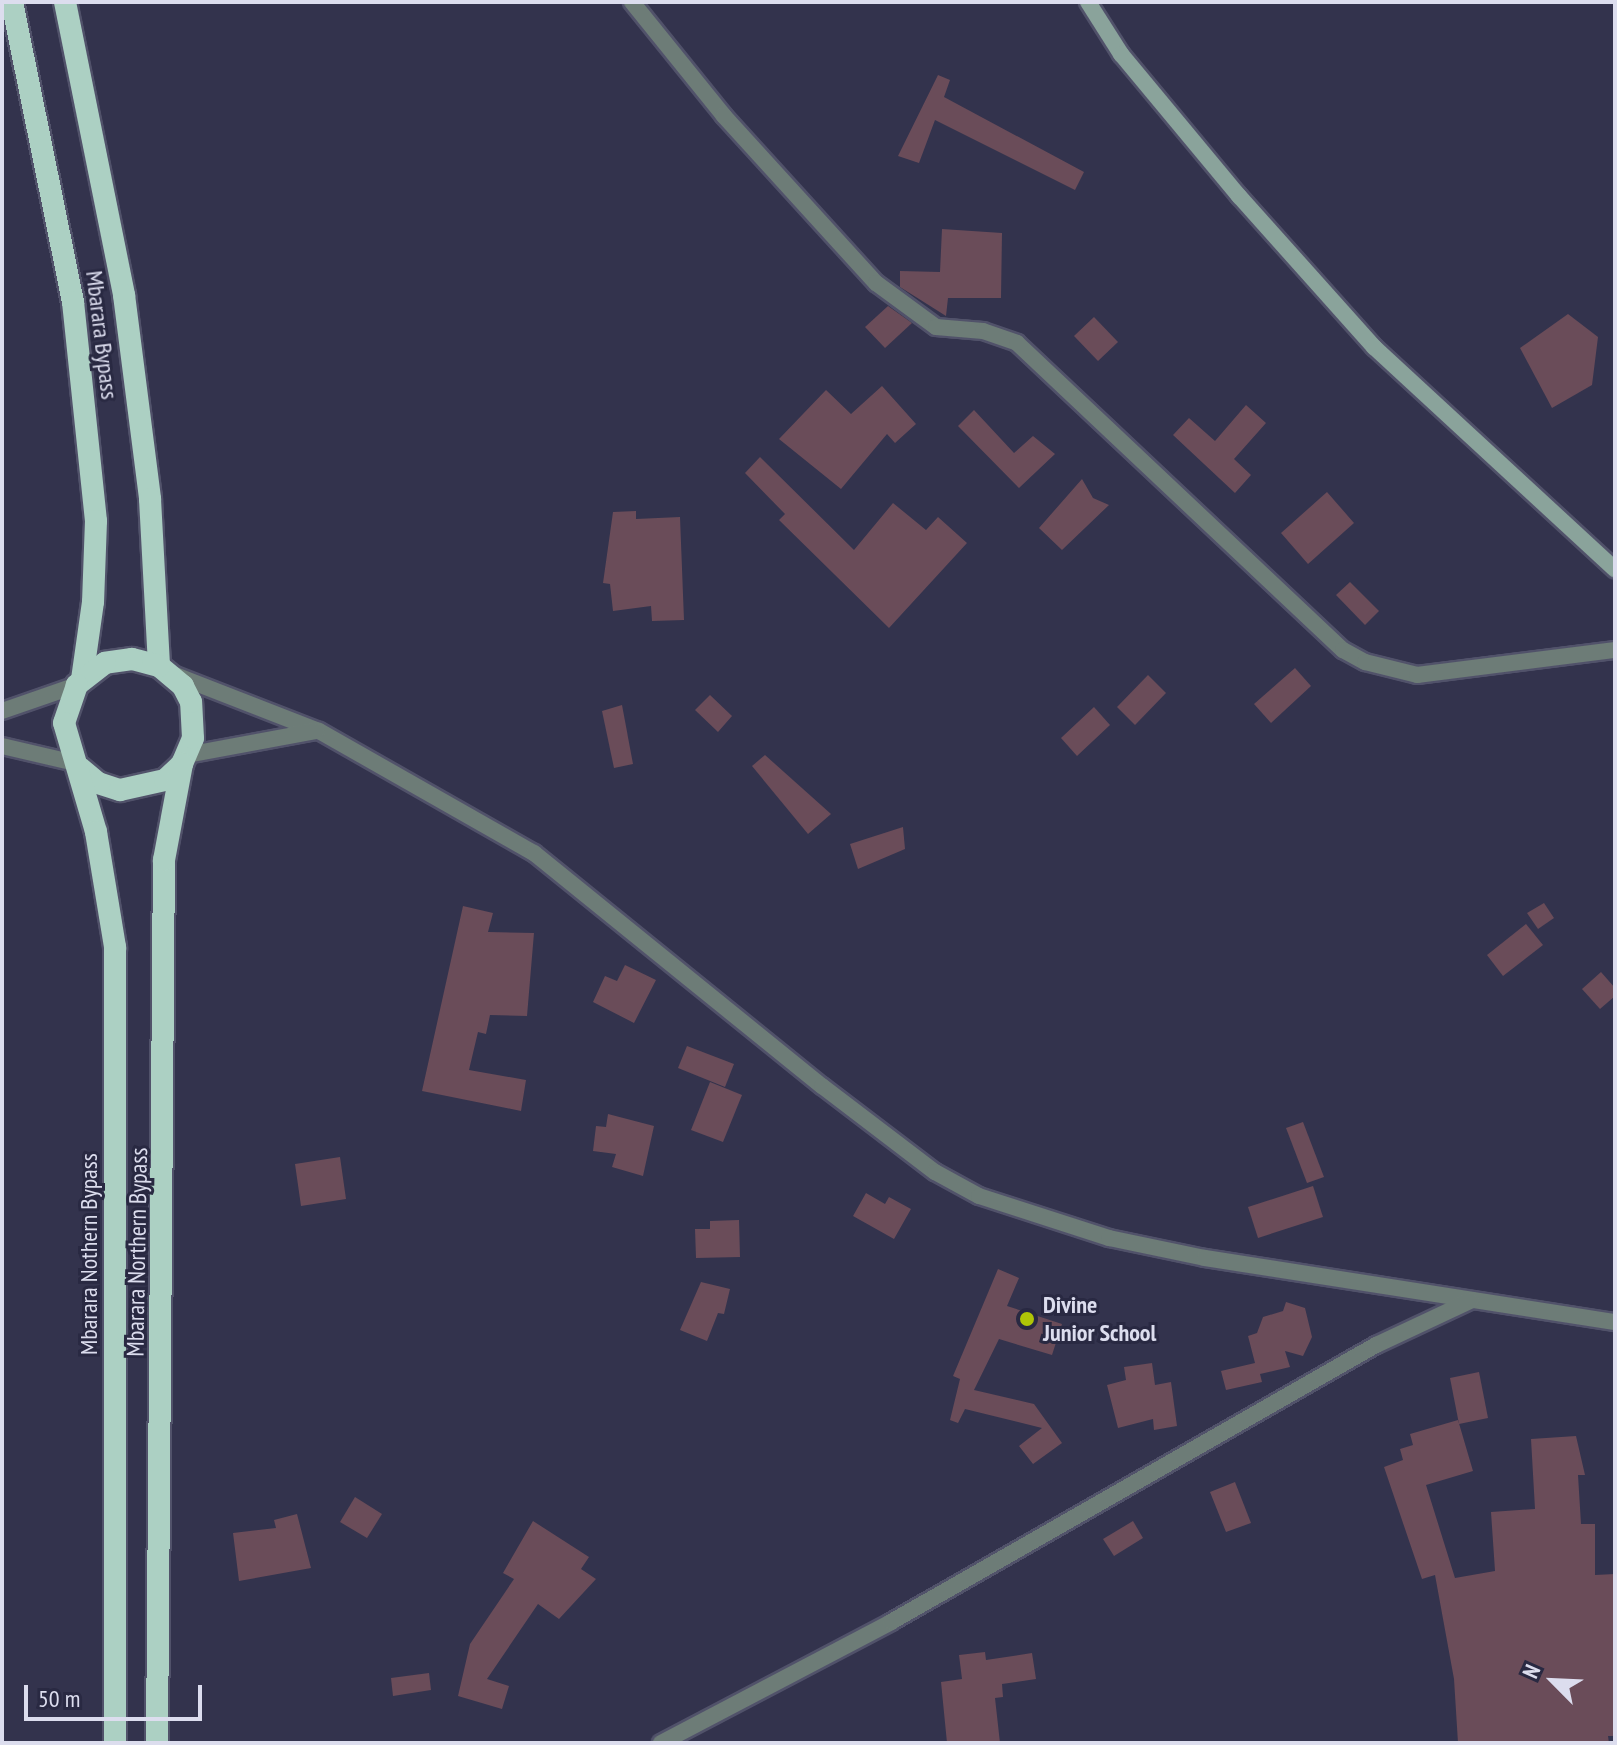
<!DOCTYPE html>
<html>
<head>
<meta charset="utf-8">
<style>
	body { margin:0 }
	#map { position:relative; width:1617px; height:1745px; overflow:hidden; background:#33334d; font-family:"PT Sans Narrow",sans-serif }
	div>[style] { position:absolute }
	.building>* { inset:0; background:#6a4c59 }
	.roads { filter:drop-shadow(2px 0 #51526a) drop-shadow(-2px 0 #51526a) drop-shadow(0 2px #51526a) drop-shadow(0 -2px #51526a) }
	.minor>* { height:16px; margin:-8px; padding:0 8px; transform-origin:8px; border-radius:8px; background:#6d7c77 }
	.secondary>* { height:16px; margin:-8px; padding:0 8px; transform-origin:8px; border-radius:8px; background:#8aa39b }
	.trunk>* { height:22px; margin:-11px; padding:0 11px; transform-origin:11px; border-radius:11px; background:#acd0c3 }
	.dots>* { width:22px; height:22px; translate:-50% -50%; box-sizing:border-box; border:4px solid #292942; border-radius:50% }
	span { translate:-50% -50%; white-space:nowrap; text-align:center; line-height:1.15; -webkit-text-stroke:6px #292942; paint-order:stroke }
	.street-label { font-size:24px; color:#dcddee }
	.poi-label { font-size:24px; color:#dcddee; font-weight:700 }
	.left { translate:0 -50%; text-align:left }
	.frame { position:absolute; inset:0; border:4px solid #dcddee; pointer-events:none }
	.north { position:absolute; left:1513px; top:1641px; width:80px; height:80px; -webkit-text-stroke:6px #292942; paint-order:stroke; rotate:294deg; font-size:22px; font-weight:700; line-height:32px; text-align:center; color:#dcddee }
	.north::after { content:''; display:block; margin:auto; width:28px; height:36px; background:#dcddee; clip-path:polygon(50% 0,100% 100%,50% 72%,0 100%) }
	.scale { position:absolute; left:24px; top:1685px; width:178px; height:36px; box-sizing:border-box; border:4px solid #dcddee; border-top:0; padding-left:10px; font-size:24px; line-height:28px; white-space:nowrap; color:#dcddee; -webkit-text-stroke:6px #292942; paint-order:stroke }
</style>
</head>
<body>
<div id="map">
	<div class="building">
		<i style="clip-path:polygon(938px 75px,950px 80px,944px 97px,1084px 172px,1075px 190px,935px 120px,919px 163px,898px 156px)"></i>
		<i style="clip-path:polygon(942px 229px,1002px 233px,1001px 298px,948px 298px,946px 316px,900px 287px,900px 271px,940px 272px)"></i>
		<i style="clip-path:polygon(888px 306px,912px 323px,885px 348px,865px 327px)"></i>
		<i style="clip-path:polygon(1568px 314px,1598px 337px,1592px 385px,1552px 408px,1520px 348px)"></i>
		<i style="clip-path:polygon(1094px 317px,1118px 342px,1098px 361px,1074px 336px)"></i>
		<i style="clip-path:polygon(882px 386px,916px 424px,895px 443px,887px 434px,841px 489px,779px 439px,826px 390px,851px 414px)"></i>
		<i style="clip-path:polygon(1246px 405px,1266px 423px,1234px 459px,1251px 475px,1235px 493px,1173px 435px,1189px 418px,1215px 441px)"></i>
		<i style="clip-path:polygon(974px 410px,1014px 453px,1033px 436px,1055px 454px,1019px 488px,958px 426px)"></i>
		<i style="clip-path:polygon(760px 457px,854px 550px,893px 503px,926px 530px,938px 517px,967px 543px,889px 628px,779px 520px,785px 514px,745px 473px)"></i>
		<i style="clip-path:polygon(1082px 479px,1093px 498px,1109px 505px,1062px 550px,1039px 528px)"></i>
		<i style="clip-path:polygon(1327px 492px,1354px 523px,1308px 564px,1281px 533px)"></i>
		<i style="clip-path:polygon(636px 511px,636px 519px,680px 517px,684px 620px,652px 621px,651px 606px,613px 611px,610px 584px,603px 583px,613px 512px)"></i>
		<i style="clip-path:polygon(1350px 582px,1379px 611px,1365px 625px,1336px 595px)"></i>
		<i style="clip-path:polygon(1295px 668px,1311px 686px,1271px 723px,1254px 704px)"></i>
		<i style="clip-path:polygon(1148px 675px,1166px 693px,1135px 725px,1117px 707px)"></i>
		<i style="clip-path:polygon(710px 695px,732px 716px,718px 732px,695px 710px)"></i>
		<i style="clip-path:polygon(622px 705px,633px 764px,614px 768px,602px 711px)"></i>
		<i style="clip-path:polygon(1094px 707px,1110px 725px,1077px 756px,1061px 738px)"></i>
		<i style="clip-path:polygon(765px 755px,831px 814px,808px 834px,752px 766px)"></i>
		<i style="clip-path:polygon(903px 827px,905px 849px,858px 869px,850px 844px)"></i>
		<i style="clip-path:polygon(1544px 903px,1554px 918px,1538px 929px,1527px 913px)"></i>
		<i style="clip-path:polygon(463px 906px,493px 913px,488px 932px,534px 933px,527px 1016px,490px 1015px,486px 1034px,478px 1032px,469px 1070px,526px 1080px,521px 1111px,422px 1091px)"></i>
		<i style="clip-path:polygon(1526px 924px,1543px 945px,1503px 976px,1487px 955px)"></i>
		<i style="clip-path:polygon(625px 965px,656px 980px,634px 1023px,593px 1002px,605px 976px,617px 981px)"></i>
		<i style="clip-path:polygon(1601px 972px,1615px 988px,1615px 996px,1600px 1009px,1582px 989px)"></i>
		<i style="clip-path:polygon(687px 1046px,734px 1064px,725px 1087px,678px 1068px)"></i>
		<i style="clip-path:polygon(710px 1082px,742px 1095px,723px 1142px,691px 1130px)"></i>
		<i style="clip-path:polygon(608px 1114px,654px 1126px,643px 1176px,612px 1167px,616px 1154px,593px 1151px,596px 1126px,606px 1127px)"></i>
		<i style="clip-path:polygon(1303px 1122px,1324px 1177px,1307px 1183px,1286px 1128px)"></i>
		<i style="clip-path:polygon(340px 1157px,346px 1199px,301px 1206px,295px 1164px)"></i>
		<i style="clip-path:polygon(1313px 1186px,1323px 1217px,1258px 1238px,1248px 1207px)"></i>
		<i style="clip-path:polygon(866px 1193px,885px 1204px,889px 1197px,911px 1209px,894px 1239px,853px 1216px)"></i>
		<i style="clip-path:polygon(739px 1220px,740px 1257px,696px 1258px,695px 1229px,710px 1229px,710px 1221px)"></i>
		<i style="clip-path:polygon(998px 1269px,1019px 1278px,1007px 1306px,1062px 1324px,1052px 1355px,999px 1339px,974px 1390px,1034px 1404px,1062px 1443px,1033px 1464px,1019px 1446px,1042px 1428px,965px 1409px,958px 1423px,950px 1420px,960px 1379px,953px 1376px)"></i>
		<i style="clip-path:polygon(701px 1282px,730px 1289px,724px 1314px,718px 1313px,707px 1341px,680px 1330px)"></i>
		<i style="clip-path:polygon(1286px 1302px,1305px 1308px,1312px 1337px,1303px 1356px,1285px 1351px,1290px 1367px,1260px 1374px,1262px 1382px,1226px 1390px,1221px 1371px,1255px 1363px,1248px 1336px,1257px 1333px,1263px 1317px,1283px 1311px)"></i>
		<i style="clip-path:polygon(1152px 1363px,1155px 1385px,1171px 1382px,1177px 1426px,1154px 1430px,1153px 1419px,1118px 1428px,1107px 1385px,1126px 1380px,1124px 1367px)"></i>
		<i style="clip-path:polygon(1479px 1372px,1488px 1418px,1459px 1424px,1450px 1378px)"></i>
		<i style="clip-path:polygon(1458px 1420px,1473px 1471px,1426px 1485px,1455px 1578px,1495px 1571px,1491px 1512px,1535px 1509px,1531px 1439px,1576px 1436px,1585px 1475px,1578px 1475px,1581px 1524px,1595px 1524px,1595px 1575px,1615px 1574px,1615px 1736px,1608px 1736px,1609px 1743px,1458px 1743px,1454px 1679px,1435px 1575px,1422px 1579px,1384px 1467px,1403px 1460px,1400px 1449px,1413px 1445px,1410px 1434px)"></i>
		<i style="clip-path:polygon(1235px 1482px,1251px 1523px,1226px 1532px,1210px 1492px)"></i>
		<i style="clip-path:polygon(355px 1497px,382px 1514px,367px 1538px,340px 1522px)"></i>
		<i style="clip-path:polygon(297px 1514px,311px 1568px,239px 1581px,233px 1533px,276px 1528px,274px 1520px)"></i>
		<i style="clip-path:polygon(533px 1521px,589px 1557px,581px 1569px,596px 1579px,559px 1619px,538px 1604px,487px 1679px,509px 1686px,502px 1709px,458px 1696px,470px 1644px,514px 1579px,503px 1573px)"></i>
		<i style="clip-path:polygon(1133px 1521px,1143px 1538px,1114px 1556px,1103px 1539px)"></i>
		<i style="clip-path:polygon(985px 1652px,986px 1660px,1032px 1653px,1036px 1679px,1002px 1684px,1003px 1697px,995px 1698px,1000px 1743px,947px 1743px,941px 1682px,962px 1679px,959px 1655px)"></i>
		<i style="clip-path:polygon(429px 1673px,431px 1690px,393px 1696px,391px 1678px)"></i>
	</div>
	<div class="roads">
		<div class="minor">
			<i style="left:632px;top:2px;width:146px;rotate:51.1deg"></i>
			<i style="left:724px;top:116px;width:226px;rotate:47.7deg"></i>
			<i style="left:876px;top:283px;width:74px;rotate:36.3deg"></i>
			<i style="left:936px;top:327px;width:47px;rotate:4.9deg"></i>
			<i style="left:983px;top:331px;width:36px;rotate:19deg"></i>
			<i style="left:1017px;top:343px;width:448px;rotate:43.3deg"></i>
			<i style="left:1343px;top:650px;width:25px;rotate:29deg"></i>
			<i style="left:1365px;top:662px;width:54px;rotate:14deg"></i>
			<i style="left:1417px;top:675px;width:200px;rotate:-7.2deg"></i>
			<i style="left:175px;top:675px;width:155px;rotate:21.3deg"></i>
			<i style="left:319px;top:731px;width:247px;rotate:29.6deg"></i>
			<i style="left:534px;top:853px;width:370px;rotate:39deg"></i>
			<i style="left:822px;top:1086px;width:142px;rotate:37.3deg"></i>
			<i style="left:935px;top:1172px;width:50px;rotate:28.6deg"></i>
			<i style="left:979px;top:1196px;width:137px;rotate:17.9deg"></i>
			<i style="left:1109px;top:1238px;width:98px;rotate:11.8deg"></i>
			<i style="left:1205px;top:1258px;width:415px;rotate:8.9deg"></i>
			<i style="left:2px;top:711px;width:79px;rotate:-19.1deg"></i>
			<i style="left:2px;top:746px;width:75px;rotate:13.1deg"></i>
			<i style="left:187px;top:755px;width:132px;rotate:-10.5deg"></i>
			<i style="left:661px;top:1743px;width:260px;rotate:-27.7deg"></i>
			<i style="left:891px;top:1622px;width:559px;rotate:-29.73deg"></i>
			<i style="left:1376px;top:1345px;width:104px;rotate:-25.1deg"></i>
		</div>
		<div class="secondary">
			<i style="left:1088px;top:2px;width:62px;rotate:57.6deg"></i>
			<i style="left:1121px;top:54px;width:185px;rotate:50.3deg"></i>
			<i style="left:1239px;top:196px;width:203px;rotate:48.2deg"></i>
			<i style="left:1374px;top:347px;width:328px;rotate:42.7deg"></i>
		</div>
		<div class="trunk">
			<i style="left:12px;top:2px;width:306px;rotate:78.5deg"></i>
			<i style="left:73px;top:302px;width:220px;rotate:84deg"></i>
			<i style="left:96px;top:521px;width:81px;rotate:92.1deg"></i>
			<i style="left:93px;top:602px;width:78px;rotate:98.1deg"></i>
			<i style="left:65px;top:2px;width:299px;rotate:78.6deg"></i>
			<i style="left:124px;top:295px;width:206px;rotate:82.7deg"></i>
			<i style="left:150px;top:499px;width:167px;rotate:86.9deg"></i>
			<i style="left:80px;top:768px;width:23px;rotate:40deg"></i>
			<i style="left:98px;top:783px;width:23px;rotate:18deg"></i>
			<i style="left:120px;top:790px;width:46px;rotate:-12.5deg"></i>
			<i style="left:165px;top:780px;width:23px;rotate:-43deg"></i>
			<i style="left:182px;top:764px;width:28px;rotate:-67deg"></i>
			<i style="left:193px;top:738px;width:36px;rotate:-93deg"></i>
			<i style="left:191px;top:702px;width:18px;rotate:-117deg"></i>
			<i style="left:183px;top:686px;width:31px;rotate:-140deg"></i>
			<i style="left:159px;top:666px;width:28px;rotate:-165deg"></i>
			<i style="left:132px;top:659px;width:27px;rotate:172deg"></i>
			<i style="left:105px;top:663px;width:36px;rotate:142deg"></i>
			<i style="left:77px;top:685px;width:40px;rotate:108.9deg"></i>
			<i style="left:64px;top:723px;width:114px;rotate:73.6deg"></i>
			<i style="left:96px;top:832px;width:117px;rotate:80.6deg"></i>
			<i style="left:115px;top:947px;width:796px;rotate:90deg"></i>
			<i style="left:157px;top:1743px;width:883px;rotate:-89.55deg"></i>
			<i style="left:164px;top:860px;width:98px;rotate:-79.4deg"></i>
		</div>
	</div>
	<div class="dots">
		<i style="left:1027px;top:1319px;background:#afc507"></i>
	</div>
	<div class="street-label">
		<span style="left:102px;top:335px;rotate:83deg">Mbarara Bypass</span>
		<span style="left:137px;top:1252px;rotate:-89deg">Mbarara Northern Bypass</span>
		<span style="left:89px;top:1254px;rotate:-90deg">Mbarara Nothern Bypass</span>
	</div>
	<div class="poi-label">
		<span class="left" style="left:1043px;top:1319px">Divine<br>Junior School</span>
	</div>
	<div class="frame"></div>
	<div class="north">N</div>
	<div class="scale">50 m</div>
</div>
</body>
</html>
